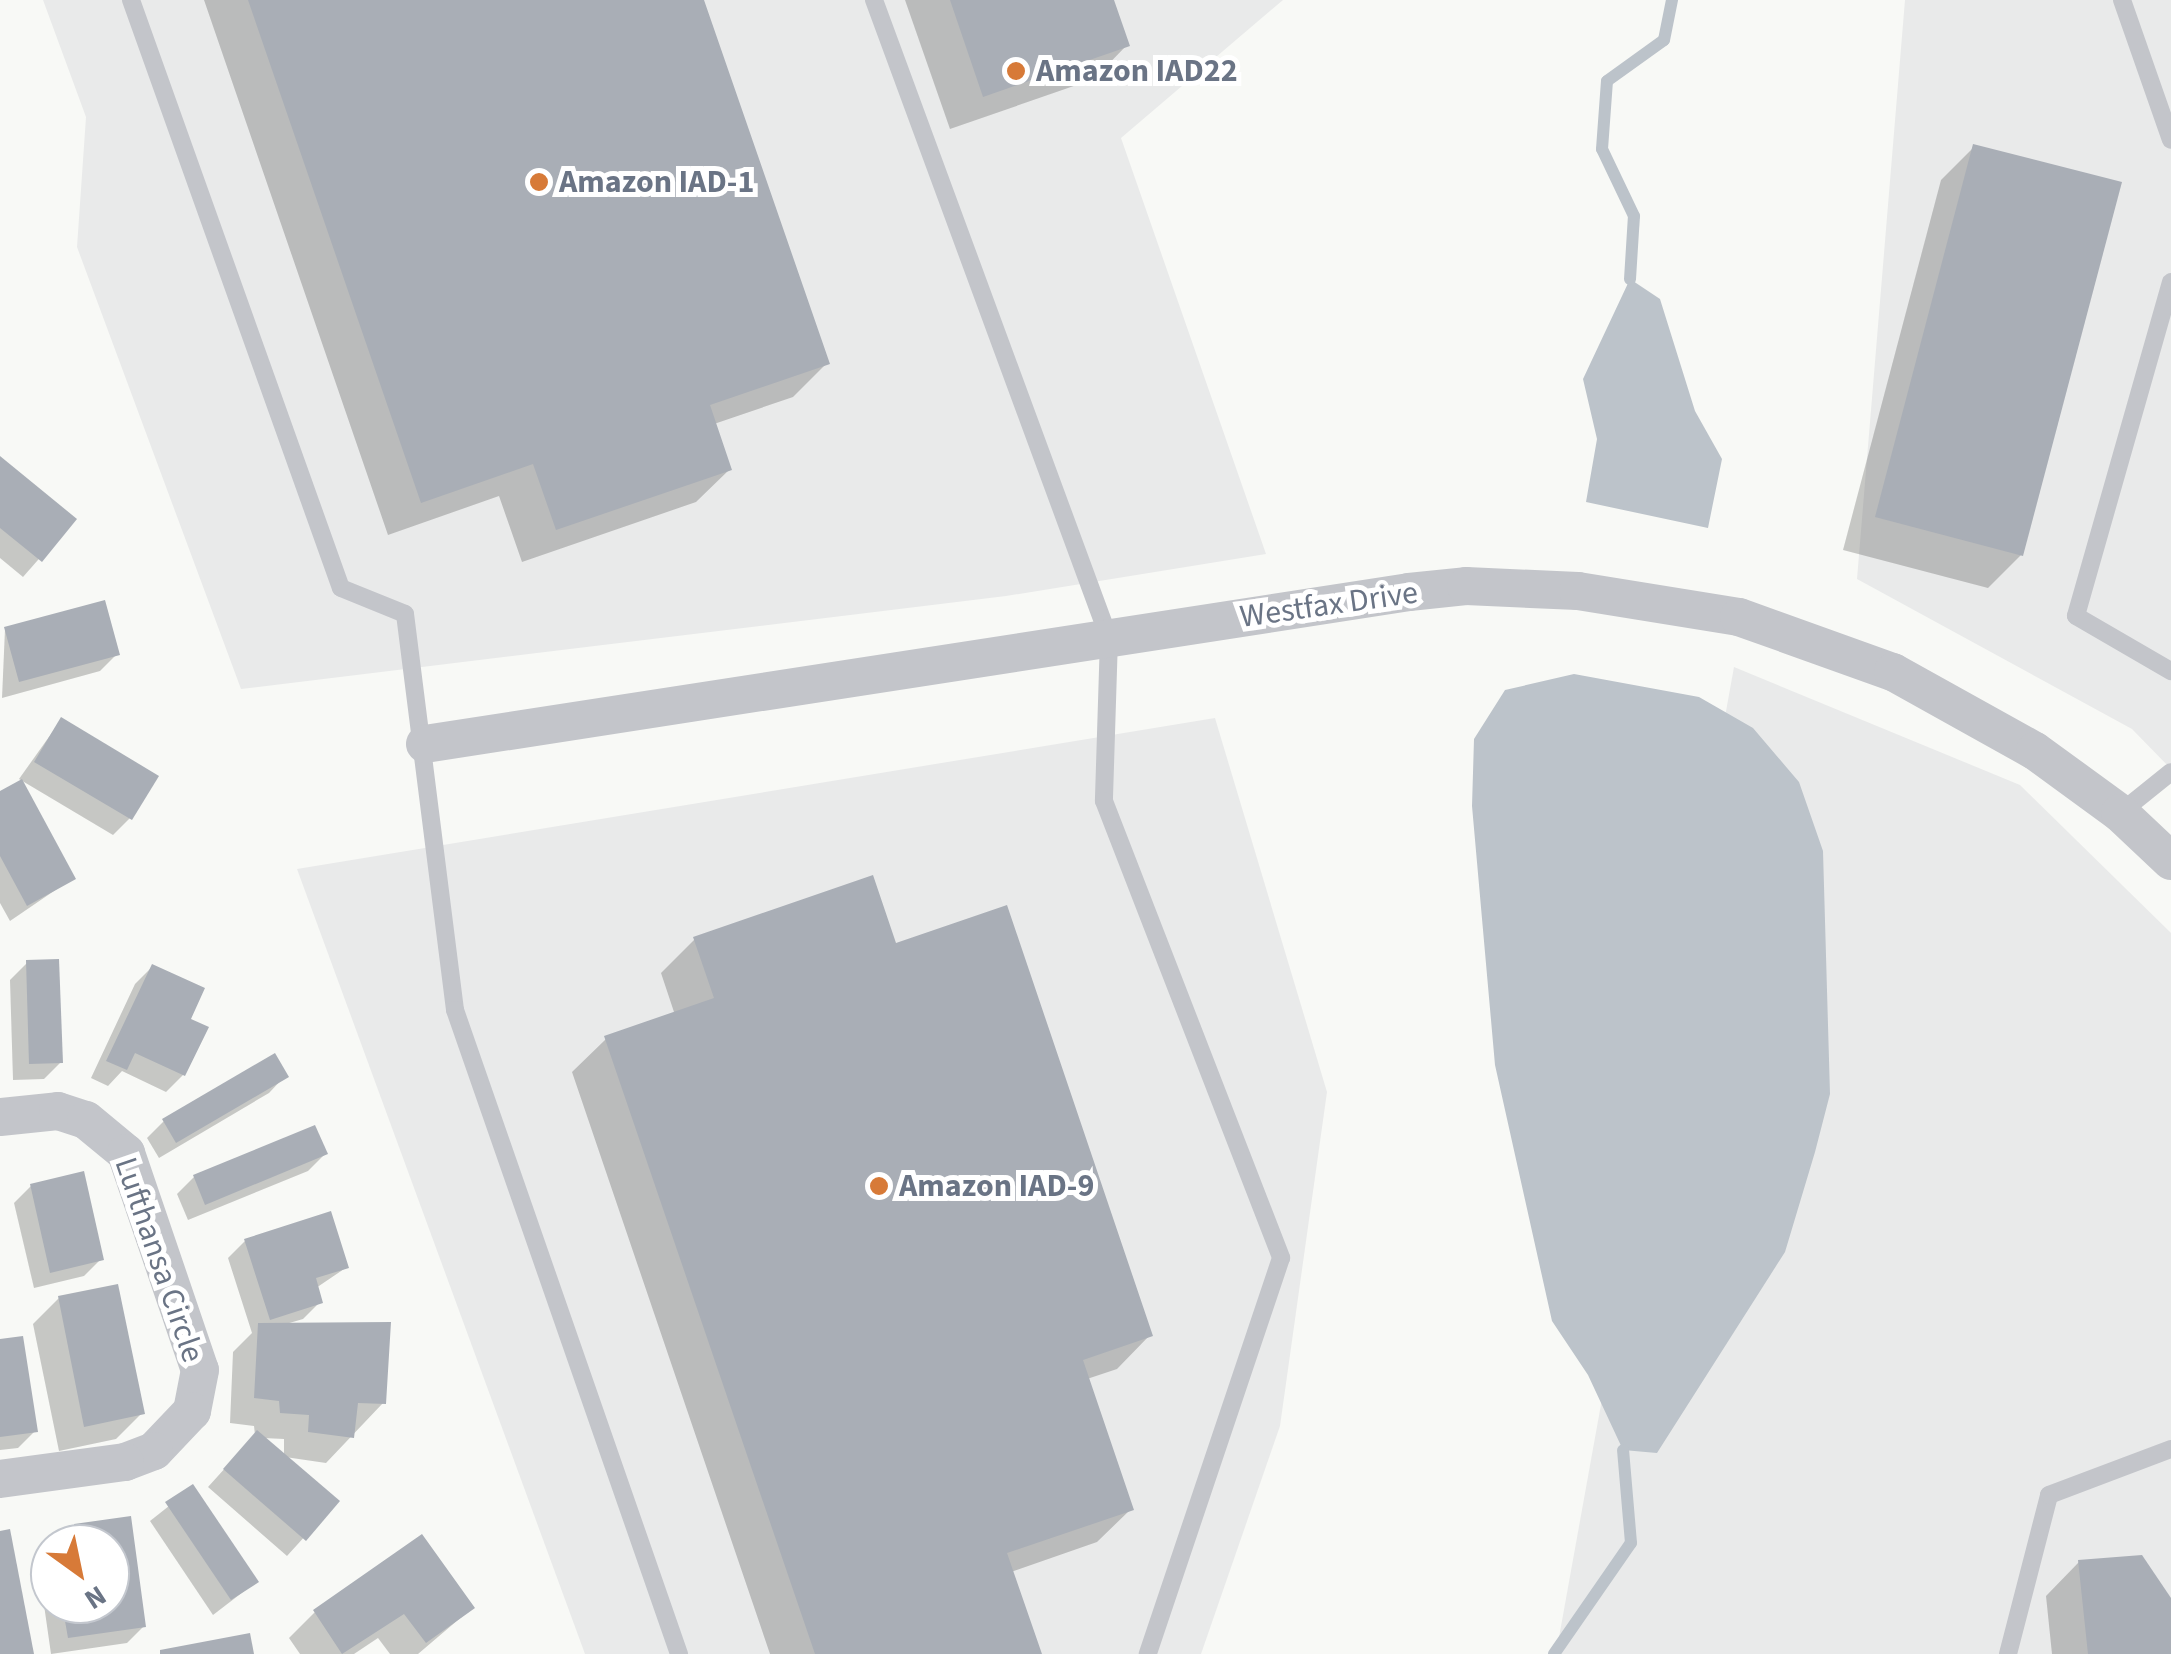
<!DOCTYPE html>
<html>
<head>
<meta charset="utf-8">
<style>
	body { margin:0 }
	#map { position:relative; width:2171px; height:1654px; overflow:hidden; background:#f8f9f6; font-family:"Source Sans 3",sans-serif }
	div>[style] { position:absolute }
	.built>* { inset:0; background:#e9eaea }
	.water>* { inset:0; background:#bcc3ca }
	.shadow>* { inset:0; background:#0003 }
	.stream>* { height:12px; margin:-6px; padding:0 6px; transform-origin:6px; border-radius:6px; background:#bcc3ca }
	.building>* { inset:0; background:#a9aeb6 }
	.lane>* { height:18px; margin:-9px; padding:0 9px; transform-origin:9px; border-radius:9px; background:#c3c5ca }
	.street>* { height:38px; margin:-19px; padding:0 19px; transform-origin:19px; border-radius:19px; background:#c3c5ca }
	.dots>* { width:28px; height:28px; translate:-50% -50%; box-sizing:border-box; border:5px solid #fff; border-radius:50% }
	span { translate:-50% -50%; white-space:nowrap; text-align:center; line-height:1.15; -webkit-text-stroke:10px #fff; paint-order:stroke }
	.poi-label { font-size:32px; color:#6a7485; font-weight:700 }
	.left { translate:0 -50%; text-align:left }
	.street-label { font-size:32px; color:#6a7485 }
	.north { position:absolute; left:30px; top:1524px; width:100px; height:100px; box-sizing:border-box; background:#fff; border:2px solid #c3c7ce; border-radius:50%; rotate:147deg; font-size:28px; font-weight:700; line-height:40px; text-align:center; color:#6a7485 }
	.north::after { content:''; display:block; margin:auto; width:35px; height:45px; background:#d77a38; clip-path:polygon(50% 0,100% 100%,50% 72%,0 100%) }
</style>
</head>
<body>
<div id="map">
	<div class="built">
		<i style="clip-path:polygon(43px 0,1283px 0,1121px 138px,1266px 554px,1006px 596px,241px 689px,77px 247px,86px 117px)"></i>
		<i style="clip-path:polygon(1905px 0,2171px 0,2171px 769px,2132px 729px,1857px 579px)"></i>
		<i style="clip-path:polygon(1734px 667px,2020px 785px,2171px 933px,2171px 1654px,1556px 1654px)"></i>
		<i style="clip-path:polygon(1215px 718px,1327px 1092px,1280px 1426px,1201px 1654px,585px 1654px,297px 869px)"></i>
	</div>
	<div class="water">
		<i style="clip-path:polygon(1630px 279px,1660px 299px,1695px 411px,1722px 459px,1708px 528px,1586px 502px,1597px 439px,1583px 379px)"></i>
		<i style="clip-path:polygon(1574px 674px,1699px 697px,1753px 728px,1799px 782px,1823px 851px,1830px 1094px,1815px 1152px,1785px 1252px,1657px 1453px,1623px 1450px,1588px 1375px,1552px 1321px,1495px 1065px,1472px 806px,1474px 739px,1505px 690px)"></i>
	</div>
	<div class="shadow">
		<i style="clip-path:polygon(204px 0,702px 0,827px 363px,793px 397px,714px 424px,730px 469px,696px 502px,522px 562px,499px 496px,388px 535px)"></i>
		<i style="clip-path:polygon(905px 0,1112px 0,1127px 45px,1094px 79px,950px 129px)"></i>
		<i style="clip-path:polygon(1974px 147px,2021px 555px,1988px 588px,1843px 550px,1941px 180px)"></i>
		<i style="clip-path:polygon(0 459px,74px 519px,23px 577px,0 558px)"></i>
		<i style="clip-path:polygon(5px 629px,117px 654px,100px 671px,2px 698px)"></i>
		<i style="clip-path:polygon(61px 720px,130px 818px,113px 835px,19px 779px)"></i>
		<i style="clip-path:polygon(0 794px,73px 878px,10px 921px,0 903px)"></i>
		<i style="clip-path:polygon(695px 939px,895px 946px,1150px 1335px,1117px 1369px,1087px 1379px,1131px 1509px,1097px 1542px,1011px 1572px,1039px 1654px,770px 1654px,572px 1072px,606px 1039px,675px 1015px,661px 973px)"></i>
		<i style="clip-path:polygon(27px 963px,61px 1062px,44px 1079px,13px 1080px,10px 980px)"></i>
		<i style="clip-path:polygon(152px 967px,187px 1020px,183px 1075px,166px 1092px,122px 1071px,108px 1086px,91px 1078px,135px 984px)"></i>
		<i style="clip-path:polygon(285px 1076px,269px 1093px,159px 1158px,147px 1138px,164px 1121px)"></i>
		<i style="clip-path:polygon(325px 1154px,308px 1171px,188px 1220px,177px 1194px,194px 1177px)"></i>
		<i style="clip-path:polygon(31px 1186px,101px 1259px,84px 1276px,34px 1288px,14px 1203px)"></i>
		<i style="clip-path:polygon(evenodd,245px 1241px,347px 1267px,316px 1288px,320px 1302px,303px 1319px,286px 1324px,383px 1403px,326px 1463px,285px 1457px,336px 1502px,287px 1556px,208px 1487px,255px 1435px,254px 1426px,230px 1423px,233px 1352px,252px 1333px,228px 1258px,245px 1241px,263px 1438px,284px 1439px,284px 1456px,263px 1438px)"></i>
		<i style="clip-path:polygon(59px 1298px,142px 1413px,116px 1439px,59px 1451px,33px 1324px)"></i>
		<i style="clip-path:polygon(0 1341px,35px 1431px,18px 1448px,0 1450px)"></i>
		<i style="clip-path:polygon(193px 1487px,256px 1582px,213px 1615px,150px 1521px)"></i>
		<i style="clip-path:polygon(129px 1519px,144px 1626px,127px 1643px,51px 1654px,44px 1605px,50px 1599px,50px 1604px,110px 1604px,110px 1544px,58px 1544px,75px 1527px)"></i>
		<i style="clip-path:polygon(2079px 1562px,2171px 1601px,2171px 1654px,2052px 1654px,2046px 1596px)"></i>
		<i style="clip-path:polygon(472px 1608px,418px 1654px,390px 1654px,378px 1638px,354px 1654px,300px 1654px,289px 1638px,315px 1612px)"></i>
	</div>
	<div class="stream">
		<i style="left:1630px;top:279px;width:63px;rotate:-86.4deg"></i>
		<i style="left:1634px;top:216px;width:74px;rotate:-115.5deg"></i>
		<i style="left:1602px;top:149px;width:68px;rotate:-85.8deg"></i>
		<i style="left:1607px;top:81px;width:70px;rotate:-35.7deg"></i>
		<i style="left:1664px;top:40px;width:41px;rotate:-78.7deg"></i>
		<i style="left:1554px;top:1654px;width:135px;rotate:-55.3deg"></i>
		<i style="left:1631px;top:1543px;width:93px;rotate:-94.9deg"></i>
	</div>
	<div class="building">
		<i style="clip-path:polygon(248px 0,704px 0,830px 364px,710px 405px,732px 470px,556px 530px,533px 464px,421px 503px)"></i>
		<i style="clip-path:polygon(950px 0,1114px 0,1130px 46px,983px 97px)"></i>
		<i style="clip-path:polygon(1973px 144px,2122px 182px,2023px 556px,1875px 517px)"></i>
		<i style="clip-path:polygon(0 456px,77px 519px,42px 562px,0 528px)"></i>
		<i style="clip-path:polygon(105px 600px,120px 655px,19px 682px,4px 627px)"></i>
		<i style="clip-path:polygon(61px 717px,159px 776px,132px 820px,34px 762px)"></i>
		<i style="clip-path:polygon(22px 779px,76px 879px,27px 906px,0 856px,0 791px)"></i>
		<i style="clip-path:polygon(873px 875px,896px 943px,1007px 905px,1153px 1336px,1083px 1360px,1134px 1510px,1007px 1553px,1042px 1654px,815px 1654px,604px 1036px,714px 998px,693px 937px)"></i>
		<i style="clip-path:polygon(59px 959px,63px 1063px,29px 1064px,26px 960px)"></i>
		<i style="clip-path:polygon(152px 964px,205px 988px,191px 1019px,209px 1027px,185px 1076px,135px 1053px,127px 1070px,106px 1061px)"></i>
		<i style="clip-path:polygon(275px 1053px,289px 1077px,176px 1143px,162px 1119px)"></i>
		<i style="clip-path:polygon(315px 1125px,328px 1154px,205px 1205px,193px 1175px)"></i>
		<i style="clip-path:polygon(84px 1171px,104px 1260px,50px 1273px,30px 1184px)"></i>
		<i style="clip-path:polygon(331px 1211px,349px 1268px,316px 1278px,323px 1303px,270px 1320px,244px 1239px)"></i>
		<i style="clip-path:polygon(118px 1284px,145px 1414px,84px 1427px,58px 1296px)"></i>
		<i style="clip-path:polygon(391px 1322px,386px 1404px,358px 1403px,354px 1438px,308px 1432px,309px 1415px,280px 1413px,279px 1401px,254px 1398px,258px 1323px)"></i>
		<i style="clip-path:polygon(23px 1336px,38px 1432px,0 1437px,0 1339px)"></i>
		<i style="clip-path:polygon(257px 1430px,340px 1501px,306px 1541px,223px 1469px)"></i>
		<i style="clip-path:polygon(193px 1484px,259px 1582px,231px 1600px,165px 1502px)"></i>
		<i style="clip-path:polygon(131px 1516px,146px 1627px,68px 1638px,62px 1604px,110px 1604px,110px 1544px,77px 1544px,74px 1524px)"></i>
		<i style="clip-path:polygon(10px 1529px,34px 1654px,0 1654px,0 1531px)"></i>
		<i style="clip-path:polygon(422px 1534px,475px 1608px,426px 1643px,404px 1614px,342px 1654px,313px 1610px)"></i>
		<i style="clip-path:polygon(2142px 1555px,2171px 1598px,2171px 1654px,2088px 1654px,2078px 1560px)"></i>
		<i style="clip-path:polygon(250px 1633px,254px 1654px,160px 1654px,160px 1650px)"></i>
	</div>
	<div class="lane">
		<i style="left:131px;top:0;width:624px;rotate:70.35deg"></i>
		<i style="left:341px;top:588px;width:69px;rotate:22.1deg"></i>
		<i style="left:405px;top:614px;width:399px;rotate:82.8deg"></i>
		<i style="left:455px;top:1010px;width:682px;rotate:70.82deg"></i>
		<i style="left:874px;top:0;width:680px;rotate:69.78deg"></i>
		<i style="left:1109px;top:638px;width:163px;rotate:91.8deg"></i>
		<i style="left:1104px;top:801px;width:490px;rotate:68.8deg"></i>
		<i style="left:1281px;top:1258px;width:418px;rotate:108.6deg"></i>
		<i style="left:2122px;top:0;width:148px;rotate:70.7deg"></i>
		<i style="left:2171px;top:282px;width:347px;rotate:105.9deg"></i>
		<i style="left:2076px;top:616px;width:110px;rotate:30.1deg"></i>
		<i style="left:2120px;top:813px;width:65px;rotate:-38.8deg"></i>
		<i style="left:2008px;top:1654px;width:164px;rotate:-75.5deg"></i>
		<i style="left:2049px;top:1495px;width:130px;rotate:-20.7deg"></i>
	</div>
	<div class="street">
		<i style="left:425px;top:744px;width:996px;rotate:-8.78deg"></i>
		<i style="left:1409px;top:592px;width:57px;rotate:-6deg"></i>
		<i style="left:1466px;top:586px;width:112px;rotate:2.6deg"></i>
		<i style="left:1578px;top:591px;width:163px;rotate:9.2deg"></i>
		<i style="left:1739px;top:617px;width:164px;rotate:19.7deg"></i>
		<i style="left:1893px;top:672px;width:162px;rotate:29.1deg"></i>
		<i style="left:2035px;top:751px;width:105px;rotate:36.1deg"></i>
		<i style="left:2120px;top:813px;width:70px;rotate:43.3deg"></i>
		<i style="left:0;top:1117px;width:58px;rotate:-5.9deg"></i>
		<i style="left:58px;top:1111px;width:29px;rotate:18deg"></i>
		<i style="left:86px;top:1120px;width:52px;rotate:39.5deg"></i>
		<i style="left:126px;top:1153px;width:229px;rotate:71.2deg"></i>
		<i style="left:200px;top:1370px;width:42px;rotate:101deg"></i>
		<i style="left:192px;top:1411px;width:55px;rotate:133.5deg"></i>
		<i style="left:154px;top:1451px;width:31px;rotate:159deg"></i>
		<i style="left:125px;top:1462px;width:126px;rotate:172.3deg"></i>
	</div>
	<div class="dots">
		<i style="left:1016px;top:71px;background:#d77a38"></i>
		<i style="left:539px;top:182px;background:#d77a38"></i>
		<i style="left:879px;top:1186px;background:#d77a38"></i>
	</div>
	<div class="poi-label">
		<span class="left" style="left:1036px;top:71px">Amazon IAD22</span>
		<span class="left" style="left:559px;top:182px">Amazon IAD-1</span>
		<span class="left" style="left:899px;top:1186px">Amazon IAD-9</span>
	</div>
	<div class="street-label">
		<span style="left:1329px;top:605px;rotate:-8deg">Westfax Drive</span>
		<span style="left:159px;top:1260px;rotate:71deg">Lufthansa Circle</span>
	</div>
	<div class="north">N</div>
</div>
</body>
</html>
